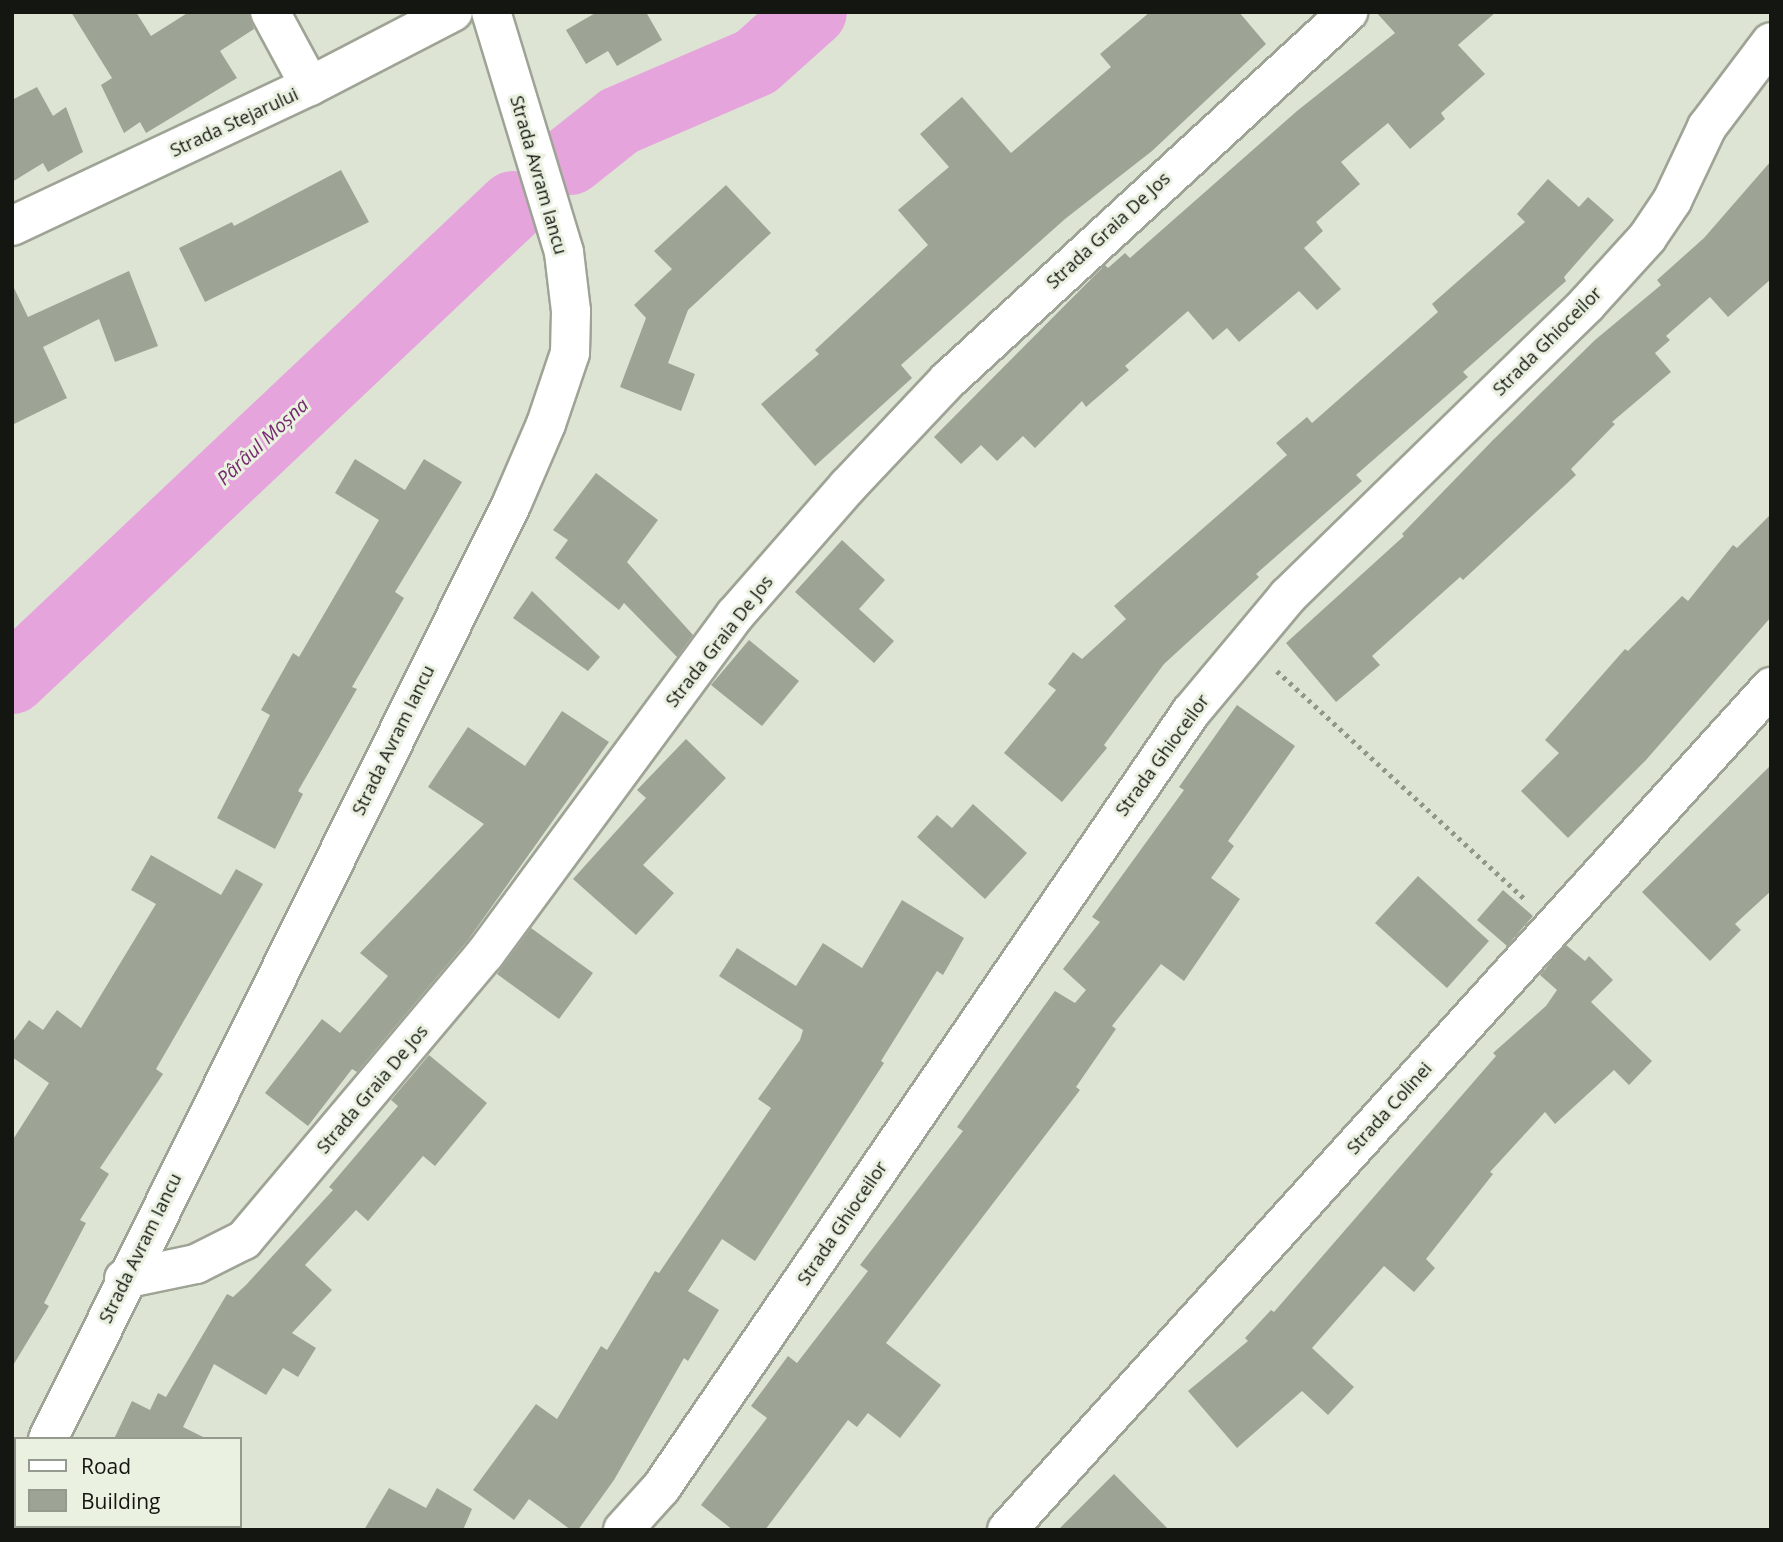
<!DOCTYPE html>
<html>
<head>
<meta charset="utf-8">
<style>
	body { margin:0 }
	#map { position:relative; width:1783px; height:1542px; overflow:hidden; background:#dde4d4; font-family:"Open Sans",sans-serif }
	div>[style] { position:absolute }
	.river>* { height:70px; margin:-35px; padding:0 35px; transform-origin:35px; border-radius:35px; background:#e6a4dd }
	.building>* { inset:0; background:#9ea495 }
	.path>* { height:4.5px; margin-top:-2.25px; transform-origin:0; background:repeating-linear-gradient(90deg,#91968a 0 3.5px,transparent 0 8.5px) }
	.roads { filter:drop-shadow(2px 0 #9ea495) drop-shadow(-2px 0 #9ea495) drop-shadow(0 2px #9ea495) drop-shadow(0 -2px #9ea495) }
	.minor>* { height:38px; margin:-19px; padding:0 19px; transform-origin:19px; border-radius:19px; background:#fff }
	.major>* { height:38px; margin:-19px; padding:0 19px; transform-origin:19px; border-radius:19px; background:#fff }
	span { translate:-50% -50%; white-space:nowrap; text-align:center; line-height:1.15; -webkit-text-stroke:6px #eaf1e1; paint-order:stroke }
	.street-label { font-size:18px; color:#141711 }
	.water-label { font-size:19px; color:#75296e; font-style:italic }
	.frame { position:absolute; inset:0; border:14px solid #141711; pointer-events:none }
	.legend { position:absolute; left:14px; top:1437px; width:228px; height:91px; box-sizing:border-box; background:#eaf1e1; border:2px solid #949a8e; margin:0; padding:9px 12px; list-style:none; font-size:21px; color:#141711 }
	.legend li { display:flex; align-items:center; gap:14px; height:35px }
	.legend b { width:35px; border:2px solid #949a8e }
</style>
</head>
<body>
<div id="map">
	<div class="river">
		<i style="left:570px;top:160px;width:63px;rotate:-38.5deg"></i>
		<i style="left:619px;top:121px;width:149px;rotate:-23.3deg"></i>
		<i style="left:756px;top:62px;width:75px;rotate:-41.8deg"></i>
		<i style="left:12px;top:679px;width:689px;rotate:-43.35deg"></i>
	</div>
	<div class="building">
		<i style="clip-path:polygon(71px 12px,136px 12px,151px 36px,189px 12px,248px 12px,254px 29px,220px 51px,237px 78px,146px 133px,140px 122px,124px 133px,101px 85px,112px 78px)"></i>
		<i style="clip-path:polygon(597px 12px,646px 12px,662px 40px,617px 66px,608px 51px,586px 64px,566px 30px)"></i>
		<i style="clip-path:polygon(1150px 12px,1239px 12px,1266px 44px,1152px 151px,1065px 219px,901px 365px,912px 378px,815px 466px,761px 404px,819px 354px,815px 350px,928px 245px,898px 210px,949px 167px,920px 134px,962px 97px,1011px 153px,1111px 67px,1100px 54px)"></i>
		<i style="clip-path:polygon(1376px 12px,1496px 12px,1458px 45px,1485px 74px,1441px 113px,1445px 119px,1410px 149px,1388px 123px,1341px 162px,1360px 184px,1316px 222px,1323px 231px,1304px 248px,1341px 289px,1317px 310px,1299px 291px,1239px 342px,1227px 328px,1213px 340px,1188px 311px,1125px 366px,1129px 370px,1086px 407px,1082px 401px,1035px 448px,1023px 436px,997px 461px,981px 445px,961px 464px,934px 437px,1105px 265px,1108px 268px,1125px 253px,1130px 258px,1297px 111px,1395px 33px)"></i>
		<i style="clip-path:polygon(37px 87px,53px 116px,66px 107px,83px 152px,48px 172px,43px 163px,12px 182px,12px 100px)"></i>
		<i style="clip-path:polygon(1771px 161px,1771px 279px,1728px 317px,1710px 297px,1666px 336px,1670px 340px,1655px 353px,1671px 372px,1612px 422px,1615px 424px,1571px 469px,1576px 475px,1463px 580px,1460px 577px,1372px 656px,1380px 665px,1336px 702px,1286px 643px,1404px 536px,1402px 534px,1493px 440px,1595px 340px,1661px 285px,1657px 280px,1704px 238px)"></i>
		<i style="clip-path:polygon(341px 170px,369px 222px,205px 302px,179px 248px,232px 222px,234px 226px)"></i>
		<i style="clip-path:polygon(1548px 179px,1579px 207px,1588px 197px,1614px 220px,1564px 277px,1566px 281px,1463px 372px,1468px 377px,1356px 475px,1362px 481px,1256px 574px,1259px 577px,1164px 664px,1104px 745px,1107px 748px,1062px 802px,1004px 753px,1056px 690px,1048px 684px,1073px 652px,1082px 659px,1126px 619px,1114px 606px,1287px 455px,1276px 443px,1307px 417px,1312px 423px,1438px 312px,1432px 304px,1525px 222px,1517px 214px)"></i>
		<i style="clip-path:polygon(726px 185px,771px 233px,688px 310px,668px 363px,695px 374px,681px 411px,620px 387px,646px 318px,634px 305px,672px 269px,654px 251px)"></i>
		<i style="clip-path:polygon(129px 271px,158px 346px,115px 362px,99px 319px,43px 347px,67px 398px,12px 425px,12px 284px,28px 317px)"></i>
		<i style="clip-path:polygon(355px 459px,405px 490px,424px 459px,462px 482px,395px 592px,404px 598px,352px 687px,357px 689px,298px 791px,303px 794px,275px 849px,217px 818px,270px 715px,261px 710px,293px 653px,299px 657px,379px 520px,335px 493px)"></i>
		<i style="clip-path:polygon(596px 473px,658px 520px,627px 562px,693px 635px,677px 657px,624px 603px,619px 610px,555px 558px,568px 540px,553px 530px)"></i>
		<i style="clip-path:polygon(1771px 514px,1771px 617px,1646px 760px,1568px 838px,1521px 791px,1559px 753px,1545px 740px,1625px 649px,1628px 651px,1682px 596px,1688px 601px,1733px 545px,1737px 548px)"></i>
		<i style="clip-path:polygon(842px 540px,885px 580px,859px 609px,894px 641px,874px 663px,795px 592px)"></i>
		<i style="clip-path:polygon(532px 591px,600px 657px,588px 671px,513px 618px)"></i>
		<i style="clip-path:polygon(749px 640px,799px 681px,762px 726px,711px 685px)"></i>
		<i style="clip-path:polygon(1237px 705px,1295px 746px,1228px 841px,1234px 846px,1211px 878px,1240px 899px,1184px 981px,1161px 964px,1112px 1026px,1116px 1029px,1076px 1087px,1080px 1090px,886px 1343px,941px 1385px,900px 1438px,868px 1413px,857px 1427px,848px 1420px,765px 1530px,733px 1530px,701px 1505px,767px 1418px,751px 1406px,788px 1356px,797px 1363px,868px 1271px,860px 1265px,963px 1131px,957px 1127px,1055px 991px,1075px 1003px,1086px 990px,1063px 969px,1100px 922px,1092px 917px,1184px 790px,1179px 787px)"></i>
		<i style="clip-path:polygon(562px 711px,609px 742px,468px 940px,357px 1072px,352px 1069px,308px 1126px,265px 1093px,322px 1019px,340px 1033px,388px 976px,360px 953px,484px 824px,428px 787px,468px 727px,525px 766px)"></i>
		<i style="clip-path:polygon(686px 739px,726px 778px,643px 865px,674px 893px,636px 935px,573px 879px,646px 798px,637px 790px)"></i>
		<i style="clip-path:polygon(1771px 765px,1771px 891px,1735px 924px,1741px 930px,1710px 961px,1642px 892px)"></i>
		<i style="clip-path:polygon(973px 804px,1027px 853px,985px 899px,917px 837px,937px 815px,952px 828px)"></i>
		<i style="clip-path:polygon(151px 855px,221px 895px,236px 869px,263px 884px,156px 1069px,163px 1074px,100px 1168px,109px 1174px,80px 1220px,86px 1223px,44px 1303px,49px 1306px,12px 1367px,12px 1141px,49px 1083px,12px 1057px,12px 1043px,29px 1020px,43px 1030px,57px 1010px,81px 1028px,156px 904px,131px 890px)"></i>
		<i style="clip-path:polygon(1418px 876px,1489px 941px,1447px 988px,1375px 923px)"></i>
		<i style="clip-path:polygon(1503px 890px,1533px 916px,1507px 946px,1477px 920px)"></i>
		<i style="clip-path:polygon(902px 900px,964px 938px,943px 975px,937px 971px,881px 1061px,884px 1063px,755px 1261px,722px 1239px,688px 1291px,719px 1310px,688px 1361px,684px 1358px,614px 1480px,578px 1530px,571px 1530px,529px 1499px,514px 1520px,473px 1490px,536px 1404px,557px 1419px,601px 1346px,607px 1350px,655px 1271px,659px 1273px,771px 1108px,758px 1099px,800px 1040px,803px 1030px,719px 976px,737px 948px,796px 986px,823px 943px,862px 968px)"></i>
		<i style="clip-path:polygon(531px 928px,593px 973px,559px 1019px,497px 974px)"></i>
		<i style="clip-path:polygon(1566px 945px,1585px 961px,1589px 956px,1613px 980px,1591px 1002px,1652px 1061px,1629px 1085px,1614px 1070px,1555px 1124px,1545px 1112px,1490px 1172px,1493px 1174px,1426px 1259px,1435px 1268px,1414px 1292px,1384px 1266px,1312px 1348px,1354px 1387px,1328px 1415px,1302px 1391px,1237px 1448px,1188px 1391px,1248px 1341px,1245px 1338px,1271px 1310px,1274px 1312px,1496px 1056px,1493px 1053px,1546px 1006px,1557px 990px,1540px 975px)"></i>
		<i style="clip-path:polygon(429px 1055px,487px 1103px,435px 1166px,423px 1156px,368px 1221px,356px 1210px,305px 1265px,332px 1290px,292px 1333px,316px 1348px,298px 1377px,283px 1368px,266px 1395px,214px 1364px,183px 1427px,207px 1439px,114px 1439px,132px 1401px,150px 1410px,158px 1393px,166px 1397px,227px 1294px,233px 1297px,246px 1285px,333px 1190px,329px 1187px,398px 1106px,391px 1100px)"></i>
		<i style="clip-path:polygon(1114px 1474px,1169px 1530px,1058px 1530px)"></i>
		<i style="clip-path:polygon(389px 1488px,426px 1508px,437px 1488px,472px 1509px,463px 1530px,364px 1530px)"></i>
	</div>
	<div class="path">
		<i style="left:1277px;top:671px;width:337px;rotate:42.6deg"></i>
	</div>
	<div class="roads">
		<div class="minor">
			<i style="left:270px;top:12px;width:84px;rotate:61.6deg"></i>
			<i style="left:12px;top:226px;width:329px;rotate:-25.2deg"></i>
			<i style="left:310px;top:86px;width:161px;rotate:-27.4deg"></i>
			<i style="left:124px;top:1279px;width:74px;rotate:-11.8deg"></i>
			<i style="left:196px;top:1264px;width:54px;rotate:-26.6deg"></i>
			<i style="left:244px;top:1240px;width:374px;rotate:-49.9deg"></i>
			<i style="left:485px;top:954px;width:421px;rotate:-53.6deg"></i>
			<i style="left:735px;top:615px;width:171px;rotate:-48.8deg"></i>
			<i style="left:848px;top:486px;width:146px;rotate:-46.7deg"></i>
			<i style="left:948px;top:380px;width:544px;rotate:-42.61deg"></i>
			<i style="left:623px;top:1530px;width:57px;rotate:-47.9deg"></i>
			<i style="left:661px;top:1488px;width:940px;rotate:-55.67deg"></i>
			<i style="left:1191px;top:712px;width:151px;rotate:-50.1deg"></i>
			<i style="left:1288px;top:596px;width:417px;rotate:-44.3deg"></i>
			<i style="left:1586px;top:305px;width:91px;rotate:-47.7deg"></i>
			<i style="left:1647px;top:238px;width:45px;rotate:-56deg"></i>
			<i style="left:1672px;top:201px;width:82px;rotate:-64.7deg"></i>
			<i style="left:1707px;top:127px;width:106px;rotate:-53deg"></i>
			<i style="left:1007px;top:1530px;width:1138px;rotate:-47.81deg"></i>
		</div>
		<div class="major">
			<i style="left:48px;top:1439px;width:1045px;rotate:-63.63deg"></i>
			<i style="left:512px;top:503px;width:86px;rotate:-66.7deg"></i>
			<i style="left:546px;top:424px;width:75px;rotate:-71.3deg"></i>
			<i style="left:570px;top:353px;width:42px;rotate:-88.6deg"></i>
			<i style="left:571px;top:311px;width:59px;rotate:-96.8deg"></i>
			<i style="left:564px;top:252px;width:251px;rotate:-106.9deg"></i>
			<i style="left:12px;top:1514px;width:8px;rotate:-60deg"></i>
		</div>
	</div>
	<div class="street-label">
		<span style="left:234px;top:122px;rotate:-25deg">Strada Stejarului</span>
		<span style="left:539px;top:175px;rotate:74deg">Strada Avram Iancu</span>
		<span style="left:1108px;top:230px;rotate:-43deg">Strada Graia De Jos</span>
		<span style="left:1547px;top:341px;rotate:-45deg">Strada Ghioceilor</span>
		<span style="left:719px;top:641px;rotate:-52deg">Strada Graia De Jos</span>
		<span style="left:393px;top:740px;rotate:-64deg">Strada Avram Iancu</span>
		<span style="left:1162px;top:755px;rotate:-54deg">Strada Ghioceilor</span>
		<span style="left:372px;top:1089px;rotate:-50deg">Strada Graia De Jos</span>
		<span style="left:1389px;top:1108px;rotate:-48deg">Strada Colinei</span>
		<span style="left:842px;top:1223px;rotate:-56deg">Strada Ghioceilor</span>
		<span style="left:140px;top:1248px;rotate:-64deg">Strada Avram Iancu</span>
	</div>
	<div class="water-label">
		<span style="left:263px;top:442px;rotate:-43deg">Pârâul Moșna</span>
	</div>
	<div class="frame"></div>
	<ul class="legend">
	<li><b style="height:9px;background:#fff"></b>Road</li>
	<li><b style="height:19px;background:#9ea495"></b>Building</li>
	</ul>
</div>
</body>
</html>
